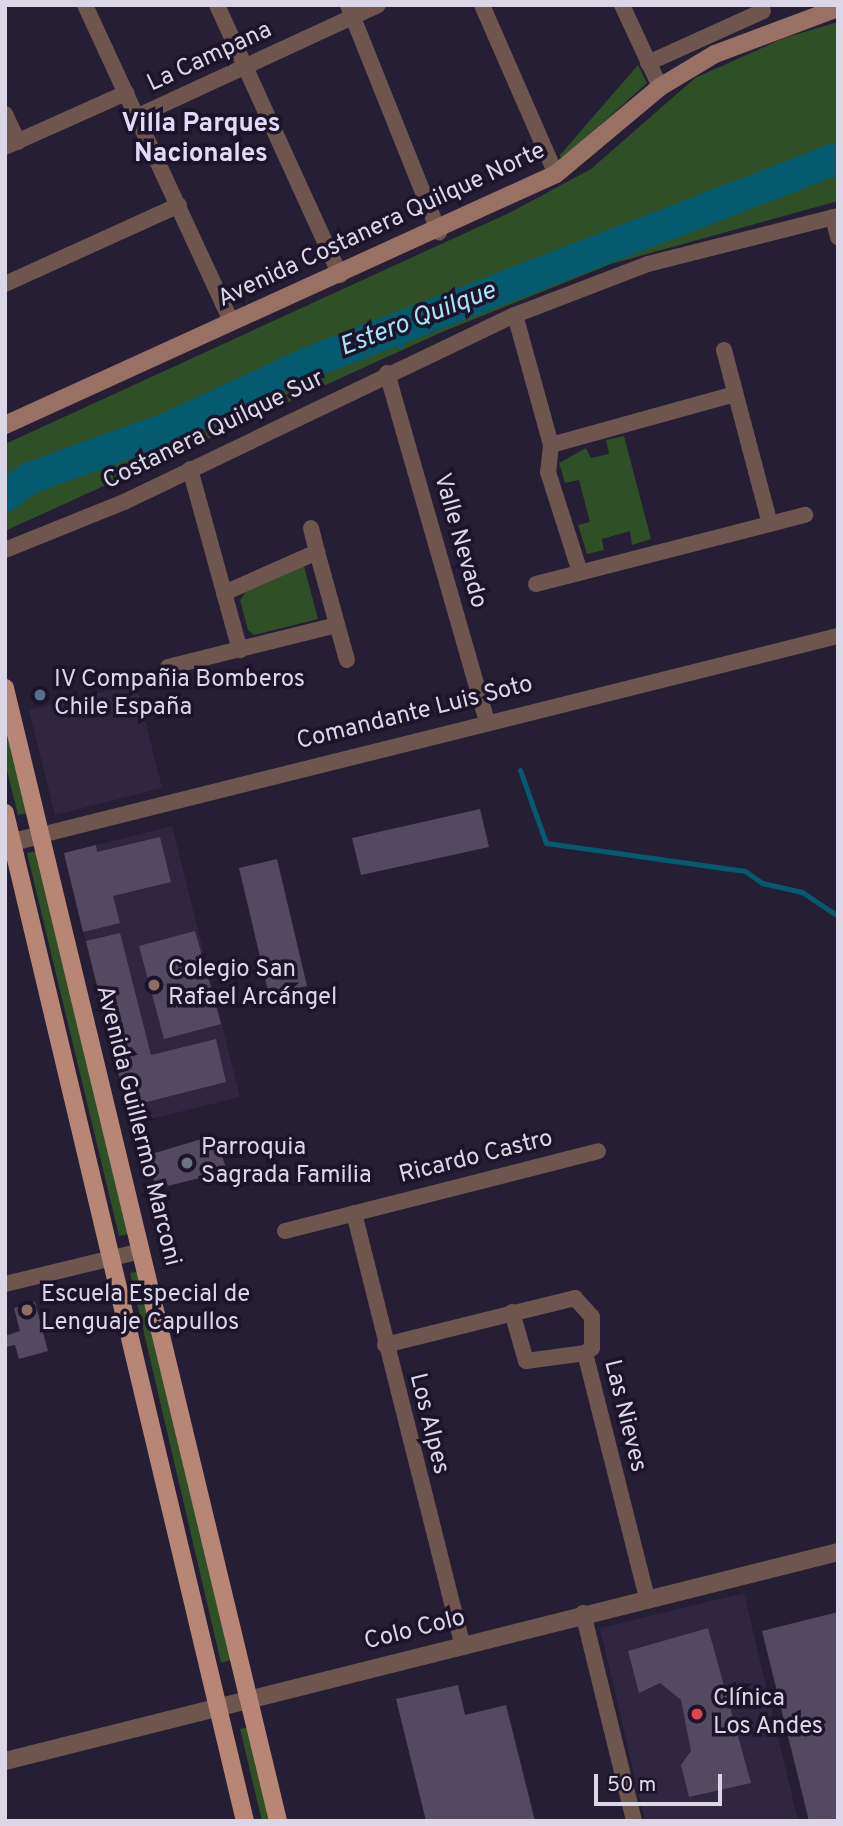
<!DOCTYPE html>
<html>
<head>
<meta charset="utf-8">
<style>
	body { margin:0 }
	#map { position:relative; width:843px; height:1826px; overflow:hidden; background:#251e35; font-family:Overpass,sans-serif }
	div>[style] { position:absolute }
	.built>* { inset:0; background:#302642 }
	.green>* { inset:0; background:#2f4f27 }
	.stream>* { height:5px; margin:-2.5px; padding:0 2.5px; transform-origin:2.5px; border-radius:2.5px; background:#045b70 }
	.river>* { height:32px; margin:-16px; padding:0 16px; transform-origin:16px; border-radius:16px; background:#045b70 }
	.building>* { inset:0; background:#534963 }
	.minor>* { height:16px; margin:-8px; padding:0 8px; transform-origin:8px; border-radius:8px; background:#6e554d }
	.tertiary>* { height:18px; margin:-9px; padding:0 9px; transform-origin:9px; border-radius:9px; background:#6e554d }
	.secondary>* { height:18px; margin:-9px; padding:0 9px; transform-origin:9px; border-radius:9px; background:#987164 }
	.primary>* { height:18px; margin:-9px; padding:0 9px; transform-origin:9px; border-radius:9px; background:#b88675 }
	.dots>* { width:19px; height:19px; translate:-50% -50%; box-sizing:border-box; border:4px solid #1c142b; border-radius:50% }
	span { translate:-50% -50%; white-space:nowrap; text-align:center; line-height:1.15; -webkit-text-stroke:7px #1c142b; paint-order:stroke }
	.street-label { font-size:24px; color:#dbd7e7 }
	.poi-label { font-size:24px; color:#dbd7e7 }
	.left { translate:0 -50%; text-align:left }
	.neighbourhood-label { font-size:26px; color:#e3dafa; font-weight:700 }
	.water-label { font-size:26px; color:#a8e2f7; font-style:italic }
	.frame { position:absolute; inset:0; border:7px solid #dbd7e7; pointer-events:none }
	.scale { position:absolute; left:594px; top:1774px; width:128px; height:32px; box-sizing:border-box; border:4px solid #dbd7e7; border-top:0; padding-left:9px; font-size:21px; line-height:24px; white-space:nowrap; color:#dbd7e7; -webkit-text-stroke:5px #1c142b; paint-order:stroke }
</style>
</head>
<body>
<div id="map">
	<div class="built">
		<i style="clip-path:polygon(136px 684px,162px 788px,55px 815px,29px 710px)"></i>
		<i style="clip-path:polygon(172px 826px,240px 1097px,131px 1124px,64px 853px)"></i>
		<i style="clip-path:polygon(744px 1593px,798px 1821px,645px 1821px,600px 1628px)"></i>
	</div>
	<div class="green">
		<i style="clip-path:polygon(838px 22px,838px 201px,611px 264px,442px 332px,5px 531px,5px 444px,511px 212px,591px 169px,695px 78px,784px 38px)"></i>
		<i style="clip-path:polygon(638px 65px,647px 83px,561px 160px,560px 155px)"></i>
		<i style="clip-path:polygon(624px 436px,651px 539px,632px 545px,630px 531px,602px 539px,604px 550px,587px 554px,578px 525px,590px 522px,579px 480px,565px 483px,559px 463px,586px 448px,591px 458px,609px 454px,606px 440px)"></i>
		<i style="clip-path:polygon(304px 566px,318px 619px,254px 635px,248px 630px,240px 600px,246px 592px)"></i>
		<i style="clip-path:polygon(5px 723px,27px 813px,18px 815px,5px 763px)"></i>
		<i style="clip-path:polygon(37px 851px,129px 1234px,119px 1236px,27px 853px)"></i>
		<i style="clip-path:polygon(139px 1271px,233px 1659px,221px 1663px,130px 1273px)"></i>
		<i style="clip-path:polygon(249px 1727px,271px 1821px,262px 1821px,240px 1729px)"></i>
	</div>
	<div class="stream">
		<i style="left:382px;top:334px;width:22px;rotate:32deg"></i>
		<i style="left:520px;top:770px;width:77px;rotate:70.4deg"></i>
		<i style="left:546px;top:843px;width:201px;rotate:8deg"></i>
		<i style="left:745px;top:871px;width:21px;rotate:35deg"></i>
		<i style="left:762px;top:883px;width:41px;rotate:12.7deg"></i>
		<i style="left:802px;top:892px;width:43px;rotate:33.7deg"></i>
	</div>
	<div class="river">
		<i style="left:5px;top:496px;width:31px;rotate:-36deg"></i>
		<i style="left:30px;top:478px;width:150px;rotate:-19.9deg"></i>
		<i style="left:171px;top:427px;width:149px;rotate:-25deg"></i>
		<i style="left:306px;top:364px;width:570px;rotate:-21.17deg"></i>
	</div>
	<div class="building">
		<i style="clip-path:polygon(480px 809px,489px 847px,361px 875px,352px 838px)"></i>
		<i style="clip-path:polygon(160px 837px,171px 882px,113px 896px,120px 923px,83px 932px,64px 853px,96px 845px,97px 852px)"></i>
		<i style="clip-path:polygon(277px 859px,307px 986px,269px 995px,239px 868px)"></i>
		<i style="clip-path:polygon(195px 931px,221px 1024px,164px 1039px,139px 946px)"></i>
		<i style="clip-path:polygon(120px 933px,151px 1055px,216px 1039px,226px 1082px,127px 1107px,86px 941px)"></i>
		<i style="clip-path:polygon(215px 1135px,227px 1171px,156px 1189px,148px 1155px)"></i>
		<i style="clip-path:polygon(35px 1302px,48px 1351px,19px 1359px,15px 1345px,6px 1347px,5px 1336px,20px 1331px,14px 1308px)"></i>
		<i style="clip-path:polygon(838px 1612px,838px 1821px,809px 1821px,762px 1631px)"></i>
		<i style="clip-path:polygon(708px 1628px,751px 1783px,689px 1797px,681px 1765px,691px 1751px,681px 1700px,660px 1683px,639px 1693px,628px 1651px)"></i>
		<i style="clip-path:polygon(458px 1685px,465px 1715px,506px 1705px,535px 1821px,426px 1821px,396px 1699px)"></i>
	</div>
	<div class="minor">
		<i style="left:85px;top:5px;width:350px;rotate:65.2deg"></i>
		<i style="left:217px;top:5px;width:297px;rotate:65.5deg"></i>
		<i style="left:348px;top:5px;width:245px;rotate:68.2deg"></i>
		<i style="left:482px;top:5px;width:184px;rotate:66.4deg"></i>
		<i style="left:622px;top:5px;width:90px;rotate:65.1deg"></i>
		<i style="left:648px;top:63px;width:126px;rotate:-24.3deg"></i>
		<i style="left:5px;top:114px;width:31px;rotate:65deg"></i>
		<i style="left:138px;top:116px;width:264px;rotate:-24.8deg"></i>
		<i style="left:5px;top:147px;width:133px;rotate:-24.1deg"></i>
		<i style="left:833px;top:217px;width:21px;rotate:76deg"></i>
		<i style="left:5px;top:284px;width:191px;rotate:-24.4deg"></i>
		<i style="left:515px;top:315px;width:135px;rotate:74.5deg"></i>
		<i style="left:551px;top:445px;width:191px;rotate:-15.5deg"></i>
		<i style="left:724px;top:350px;width:180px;rotate:75.2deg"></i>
		<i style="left:387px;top:373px;width:363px;rotate:74deg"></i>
		<i style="left:551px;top:445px;width:27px;rotate:96deg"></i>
		<i style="left:548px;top:472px;width:105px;rotate:72.3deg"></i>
		<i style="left:190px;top:469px;width:188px;rotate:74.6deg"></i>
		<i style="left:311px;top:528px;width:25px;rotate:76deg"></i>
		<i style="left:5px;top:550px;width:128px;rotate:-22deg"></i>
		<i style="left:124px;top:502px;width:433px;rotate:-25.6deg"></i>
		<i style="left:515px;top:315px;width:142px;rotate:-21deg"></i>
		<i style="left:648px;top:264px;width:196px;rotate:-14.2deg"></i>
		<i style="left:536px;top:584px;width:278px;rotate:-14.4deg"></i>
		<i style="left:224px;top:593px;width:102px;rotate:-23.8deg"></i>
		<i style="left:317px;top:552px;width:112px;rotate:74.5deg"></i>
		<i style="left:168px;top:667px;width:174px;rotate:-14deg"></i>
		<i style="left:41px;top:835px;width:821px;rotate:-14.02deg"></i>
		<i style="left:354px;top:1213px;width:444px;rotate:75.9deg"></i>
		<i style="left:285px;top:1231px;width:323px;rotate:-14.3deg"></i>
		<i style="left:5px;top:1284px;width:140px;rotate:-13.6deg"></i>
		<i style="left:512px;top:1312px;width:51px;rotate:74.1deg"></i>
		<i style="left:526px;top:1361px;width:60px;rotate:-7.7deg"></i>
		<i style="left:585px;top:1353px;width:253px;rotate:75.8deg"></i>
		<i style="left:385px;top:1345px;width:196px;rotate:-13.9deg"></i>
		<i style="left:575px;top:1298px;width:25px;rotate:48deg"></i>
		<i style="left:592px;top:1317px;width:31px;rotate:90deg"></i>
		<i style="left:592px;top:1348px;width:9px;rotate:144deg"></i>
		<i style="left:583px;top:1613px;width:214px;rotate:76.2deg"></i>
	</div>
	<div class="tertiary">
		<i style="left:5px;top:844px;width:37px;rotate:-14deg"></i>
		<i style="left:5px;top:1761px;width:859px;rotate:-14.08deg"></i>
	</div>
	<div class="secondary">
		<i style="left:5px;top:425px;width:605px;rotate:-24.49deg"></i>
		<i style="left:556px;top:174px;width:136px;rotate:-39.9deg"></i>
		<i style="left:660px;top:87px;width:64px;rotate:-31deg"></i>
		<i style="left:715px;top:54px;width:131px;rotate:-20.5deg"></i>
	</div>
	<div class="primary">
		<i style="left:5px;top:688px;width:1165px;rotate:76.45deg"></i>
		<i style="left:5px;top:813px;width:1036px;rotate:76.61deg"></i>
	</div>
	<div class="dots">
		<i style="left:40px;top:695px;background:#5c6f8a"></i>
		<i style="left:154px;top:985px;background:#8d6e63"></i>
		<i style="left:187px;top:1163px;background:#6b7280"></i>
		<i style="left:27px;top:1310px;background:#8d6e63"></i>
		<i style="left:697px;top:1714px;background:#e0444e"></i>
	</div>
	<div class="street-label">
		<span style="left:210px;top:58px;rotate:-25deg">La Campana</span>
		<span style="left:382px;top:226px;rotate:-25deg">Avenida Costanera Quilque Norte</span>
		<span style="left:214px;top:431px;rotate:-26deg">Costanera Quilque Sur</span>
		<span style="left:459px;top:541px;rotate:74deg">Valle Nevado</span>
		<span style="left:415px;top:714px;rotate:-14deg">Comandante Luis Soto</span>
		<span style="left:137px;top:1126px;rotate:76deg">Avenida Guillermo Marconi</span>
		<span style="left:476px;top:1158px;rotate:-14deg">Ricardo Castro</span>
		<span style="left:624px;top:1416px;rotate:76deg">Las Nieves</span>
		<span style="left:428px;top:1424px;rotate:76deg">Los Alpes</span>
		<span style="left:415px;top:1631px;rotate:-14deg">Colo Colo</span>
	</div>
	<div class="poi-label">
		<span class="left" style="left:54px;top:695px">IV Compañia Bomberos<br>Chile España</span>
		<span class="left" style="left:168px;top:985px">Colegio San<br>Rafael Arcángel</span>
		<span class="left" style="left:201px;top:1163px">Parroquia<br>Sagrada Familia</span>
		<span class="left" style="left:41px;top:1310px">Escuela Especial de<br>Lenguaje Capullos</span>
		<span class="left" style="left:713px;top:1714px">Clínica<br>Los Andes</span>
	</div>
	<div class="neighbourhood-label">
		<span style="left:201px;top:140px">Villa Parques<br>Nacionales</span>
	</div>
	<div class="water-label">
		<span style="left:418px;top:320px;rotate:-21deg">Estero Quilque</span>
	</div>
	<div class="frame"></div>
	<div class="scale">50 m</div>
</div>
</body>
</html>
